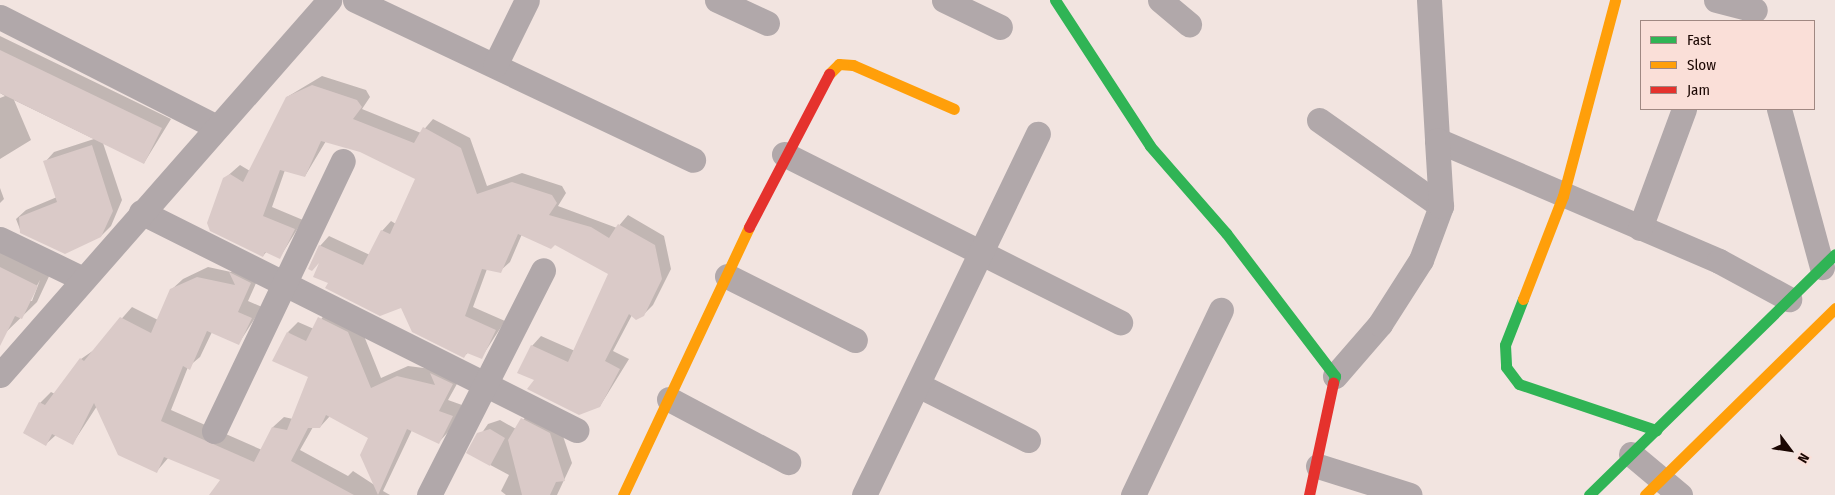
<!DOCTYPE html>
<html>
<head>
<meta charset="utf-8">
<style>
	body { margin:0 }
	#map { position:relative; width:1835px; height:495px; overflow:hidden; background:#f2e4e0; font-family:"Fira Sans Condensed",sans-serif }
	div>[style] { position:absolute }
	.shadow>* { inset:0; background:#0003 }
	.building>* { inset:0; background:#dacac8 }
	.street>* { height:25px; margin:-12.5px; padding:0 12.5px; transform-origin:12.5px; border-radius:12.5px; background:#b1a8aa }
	.fast>* { height:11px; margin:-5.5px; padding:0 5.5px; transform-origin:5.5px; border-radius:5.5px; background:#30b455 }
	.slow>* { height:11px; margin:-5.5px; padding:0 5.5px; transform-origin:5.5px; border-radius:5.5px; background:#ff9f0a }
	.jam>* { height:11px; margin:-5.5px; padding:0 5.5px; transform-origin:5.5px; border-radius:5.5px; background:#e5322d }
	span { translate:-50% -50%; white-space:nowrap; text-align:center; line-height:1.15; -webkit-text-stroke:4px #fadfd8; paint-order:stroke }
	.legend { position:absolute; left:1640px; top:20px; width:175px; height:90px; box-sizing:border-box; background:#fadfd8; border:1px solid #a08882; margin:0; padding:6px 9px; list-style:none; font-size:15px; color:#1a0602 }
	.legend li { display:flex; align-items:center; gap:10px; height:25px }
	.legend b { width:25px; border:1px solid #a08882 }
	.north { position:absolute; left:1765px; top:425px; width:50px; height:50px; -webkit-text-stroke:4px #fadfd8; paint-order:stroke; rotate:121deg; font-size:14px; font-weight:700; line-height:20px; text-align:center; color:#1a0602 }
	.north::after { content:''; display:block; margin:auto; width:18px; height:22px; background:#1a0602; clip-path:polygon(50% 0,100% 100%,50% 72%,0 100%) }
</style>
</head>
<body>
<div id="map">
	<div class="shadow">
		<i style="clip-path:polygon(0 36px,171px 119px,144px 163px,103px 143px,122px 200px,111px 226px,101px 236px,21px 232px,16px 219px,26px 210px,57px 197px,45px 162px,54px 152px,94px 139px,14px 100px,31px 140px,0 159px,0 98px,5px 96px,0 93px)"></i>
		<i style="clip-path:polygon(322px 76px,366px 90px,370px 97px,362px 109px,421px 133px,433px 119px,470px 138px,487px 186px,522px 173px,562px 186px,566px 193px,558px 206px,617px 228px,628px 215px,664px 236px,671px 269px,653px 305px,643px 315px,632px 315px,613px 351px,629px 359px,600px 406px,536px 380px,532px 346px,541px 336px,575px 351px,610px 274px,555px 244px,522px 234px,510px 262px,500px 271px,487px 269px,473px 307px,505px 321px,481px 358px,469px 352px,464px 356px,402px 306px,330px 282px,320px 246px,329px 236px,370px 255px,382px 231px,391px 221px,396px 224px,416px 178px,360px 151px,326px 141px,305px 176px,285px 170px,272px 207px,303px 220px,280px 257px,267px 251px,263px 256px,224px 179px,240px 165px,250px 171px,287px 97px)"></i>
		<i style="clip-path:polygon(0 188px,4px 199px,0 203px)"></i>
		<i style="clip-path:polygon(evenodd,6px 247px,52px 270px,37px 302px,0 338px,0 253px,6px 247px,40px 280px,32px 301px,29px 301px,40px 280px)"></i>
		<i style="clip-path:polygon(evenodd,241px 262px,261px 272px,248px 301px,262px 307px,239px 343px,212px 332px,200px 357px,188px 367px,171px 410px,262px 450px,273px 427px,284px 417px,293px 419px,309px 376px,288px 332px,298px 322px,314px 329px,330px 307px,358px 321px,381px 378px,408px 366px,463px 373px,448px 400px,462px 405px,449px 431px,439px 442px,412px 430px,383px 491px,390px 495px,214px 495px,222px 480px,169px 457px,157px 471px,97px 406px,73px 443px,56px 435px,46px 444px,24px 433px,40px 403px,51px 392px,55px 394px,81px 359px,94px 350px,132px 307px,158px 320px,171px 290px,183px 279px,208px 267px,231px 272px,241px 262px,330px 416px,369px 438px,376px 486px,353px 471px,348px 476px,300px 450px,313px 427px,320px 427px,330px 416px)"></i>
		<i style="clip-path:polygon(531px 410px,559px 424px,572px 463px,557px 495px,506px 495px,501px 491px,509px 475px,468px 453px,488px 424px,500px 420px,516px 429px)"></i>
	</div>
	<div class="building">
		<i style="clip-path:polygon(0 50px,162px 128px,144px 164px,0 93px)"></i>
		<i style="clip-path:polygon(312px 85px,357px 100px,362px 107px,353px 119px,414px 143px,423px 127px,461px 148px,477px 194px,512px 182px,552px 195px,557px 203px,549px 215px,591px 227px,609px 238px,618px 224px,655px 245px,662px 279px,644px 316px,636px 320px,629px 314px,605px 361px,620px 369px,600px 407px,579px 415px,527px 389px,534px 380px,517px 373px,531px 345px,568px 362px,608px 274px,555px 245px,551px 249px,518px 234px,501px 273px,482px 269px,465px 316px,496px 330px,482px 359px,467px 353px,464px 358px,412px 332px,401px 308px,380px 316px,325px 288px,328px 283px,313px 277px,319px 263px,312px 271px,308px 269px,319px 245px,363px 265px,381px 230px,390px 234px,415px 179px,360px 152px,321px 141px,305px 177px,280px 170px,263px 216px,295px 229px,280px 259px,265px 252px,263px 257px,210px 231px,207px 223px,223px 178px,230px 174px,243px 182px,286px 97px)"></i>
		<i style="clip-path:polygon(92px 145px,113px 211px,101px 237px,65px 254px,20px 233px,19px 217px,57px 202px,43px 161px)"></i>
		<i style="clip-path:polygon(0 267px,38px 286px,22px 319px,15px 316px,0 346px)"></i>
		<i style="clip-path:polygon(229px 272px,251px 283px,238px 312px,252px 318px,239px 345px,207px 331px,190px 370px,183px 366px,161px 421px,254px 462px,272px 427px,287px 430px,308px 377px,272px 361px,287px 332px,306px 341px,318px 317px,348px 332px,371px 388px,397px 376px,435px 385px,430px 373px,453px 384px,439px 411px,453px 416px,439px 444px,407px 429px,378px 495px,360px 455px,368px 438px,326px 415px,320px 428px,308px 428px,291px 461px,354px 495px,209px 495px,220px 480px,164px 457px,157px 473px,118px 455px,94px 403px,73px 445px,52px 434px,46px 446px,23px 433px,39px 402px,45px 405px,80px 358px,84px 361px,120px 317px,151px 333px,170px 289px,197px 277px,235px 285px)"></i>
		<i style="clip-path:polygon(521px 418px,550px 433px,565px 481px,556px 482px,550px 495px,522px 495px,508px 440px)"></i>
		<i style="clip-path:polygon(490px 429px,505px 438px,490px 466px,466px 453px,477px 433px)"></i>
	</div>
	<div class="street">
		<i style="left:355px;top:0;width:374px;rotate:25.3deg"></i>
		<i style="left:717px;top:0;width:55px;rotate:24.7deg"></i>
		<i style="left:944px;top:0;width:62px;rotate:25.7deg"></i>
		<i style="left:1160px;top:0;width:38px;rotate:40deg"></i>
		<i style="left:1429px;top:0;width:140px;rotate:86.7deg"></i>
		<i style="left:1437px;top:140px;width:307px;rotate:23.2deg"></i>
		<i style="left:1719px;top:261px;width:80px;rotate:28.5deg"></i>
		<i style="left:1716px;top:0;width:40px;rotate:14.4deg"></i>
		<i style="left:0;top:17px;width:241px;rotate:26.9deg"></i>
		<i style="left:495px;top:65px;width:72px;rotate:-63.8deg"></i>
		<i style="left:1779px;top:109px;width:164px;rotate:74.8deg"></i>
		<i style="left:1319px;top:120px;width:149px;rotate:35.2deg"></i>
		<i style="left:784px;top:154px;width:376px;rotate:26.6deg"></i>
		<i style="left:141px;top:212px;width:487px;rotate:26.6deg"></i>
		<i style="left:1640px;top:228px;width:127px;rotate:-69.7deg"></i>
		<i style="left:0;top:239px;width:92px;rotate:25.7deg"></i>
		<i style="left:727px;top:276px;width:143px;rotate:26.6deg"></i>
		<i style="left:0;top:375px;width:499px;rotate:-48.7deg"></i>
		<i style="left:1335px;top:376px;width:69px;rotate:-49.1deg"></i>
		<i style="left:1380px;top:324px;width:76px;rotate:-57.4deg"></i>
		<i style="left:1421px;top:260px;width:58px;rotate:-69.7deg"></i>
		<i style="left:1441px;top:206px;width:66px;rotate:-93.5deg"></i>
		<i style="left:918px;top:385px;width:123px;rotate:26.6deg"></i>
		<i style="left:669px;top:399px;width:135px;rotate:27.9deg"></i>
		<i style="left:214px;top:431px;width:299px;rotate:-64.5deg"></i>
		<i style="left:1631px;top:454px;width:64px;rotate:39.9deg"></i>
		<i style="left:1318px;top:466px;width:96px;rotate:17.5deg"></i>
		<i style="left:429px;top:495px;width:252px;rotate:-63.1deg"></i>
		<i style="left:864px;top:495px;width:401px;rotate:-64.3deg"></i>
		<i style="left:1133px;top:495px;width:205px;rotate:-64.6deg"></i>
	</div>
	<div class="fast">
		<i style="left:1055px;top:0;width:174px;rotate:56.9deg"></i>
		<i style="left:1150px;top:146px;width:116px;rotate:48.9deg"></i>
		<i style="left:1226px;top:233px;width:180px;rotate:52.7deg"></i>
		<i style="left:1335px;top:376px;width:7px;rotate:106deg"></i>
		<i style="left:1523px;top:299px;width:49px;rotate:111.4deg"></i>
		<i style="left:1505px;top:345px;width:22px;rotate:87deg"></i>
		<i style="left:1506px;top:367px;width:21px;rotate:53deg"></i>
		<i style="left:1519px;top:384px;width:145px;rotate:18.6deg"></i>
		<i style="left:1589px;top:495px;width:344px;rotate:-44.4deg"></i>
	</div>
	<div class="slow">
		<i style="left:829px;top:74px;width:14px;rotate:-45deg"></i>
		<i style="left:839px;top:64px;width:14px;rotate:4deg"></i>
		<i style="left:853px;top:65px;width:110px;rotate:23.5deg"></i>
		<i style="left:1523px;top:299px;width:110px;rotate:-68.8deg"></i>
		<i style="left:1563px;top:196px;width:203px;rotate:-75.1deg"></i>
		<i style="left:623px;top:495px;width:296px;rotate:-64.8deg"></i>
		<i style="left:1645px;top:495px;width:267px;rotate:-44.5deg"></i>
	</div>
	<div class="jam">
		<i style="left:749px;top:227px;width:173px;rotate:-62.4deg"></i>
		<i style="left:1309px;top:495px;width:115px;rotate:-77.9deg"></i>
	</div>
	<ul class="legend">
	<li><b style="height:6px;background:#30b455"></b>Fast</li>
	<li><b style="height:6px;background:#ff9f0a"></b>Slow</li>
	<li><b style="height:6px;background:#e5322d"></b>Jam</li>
	</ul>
	<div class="north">N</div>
</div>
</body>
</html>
